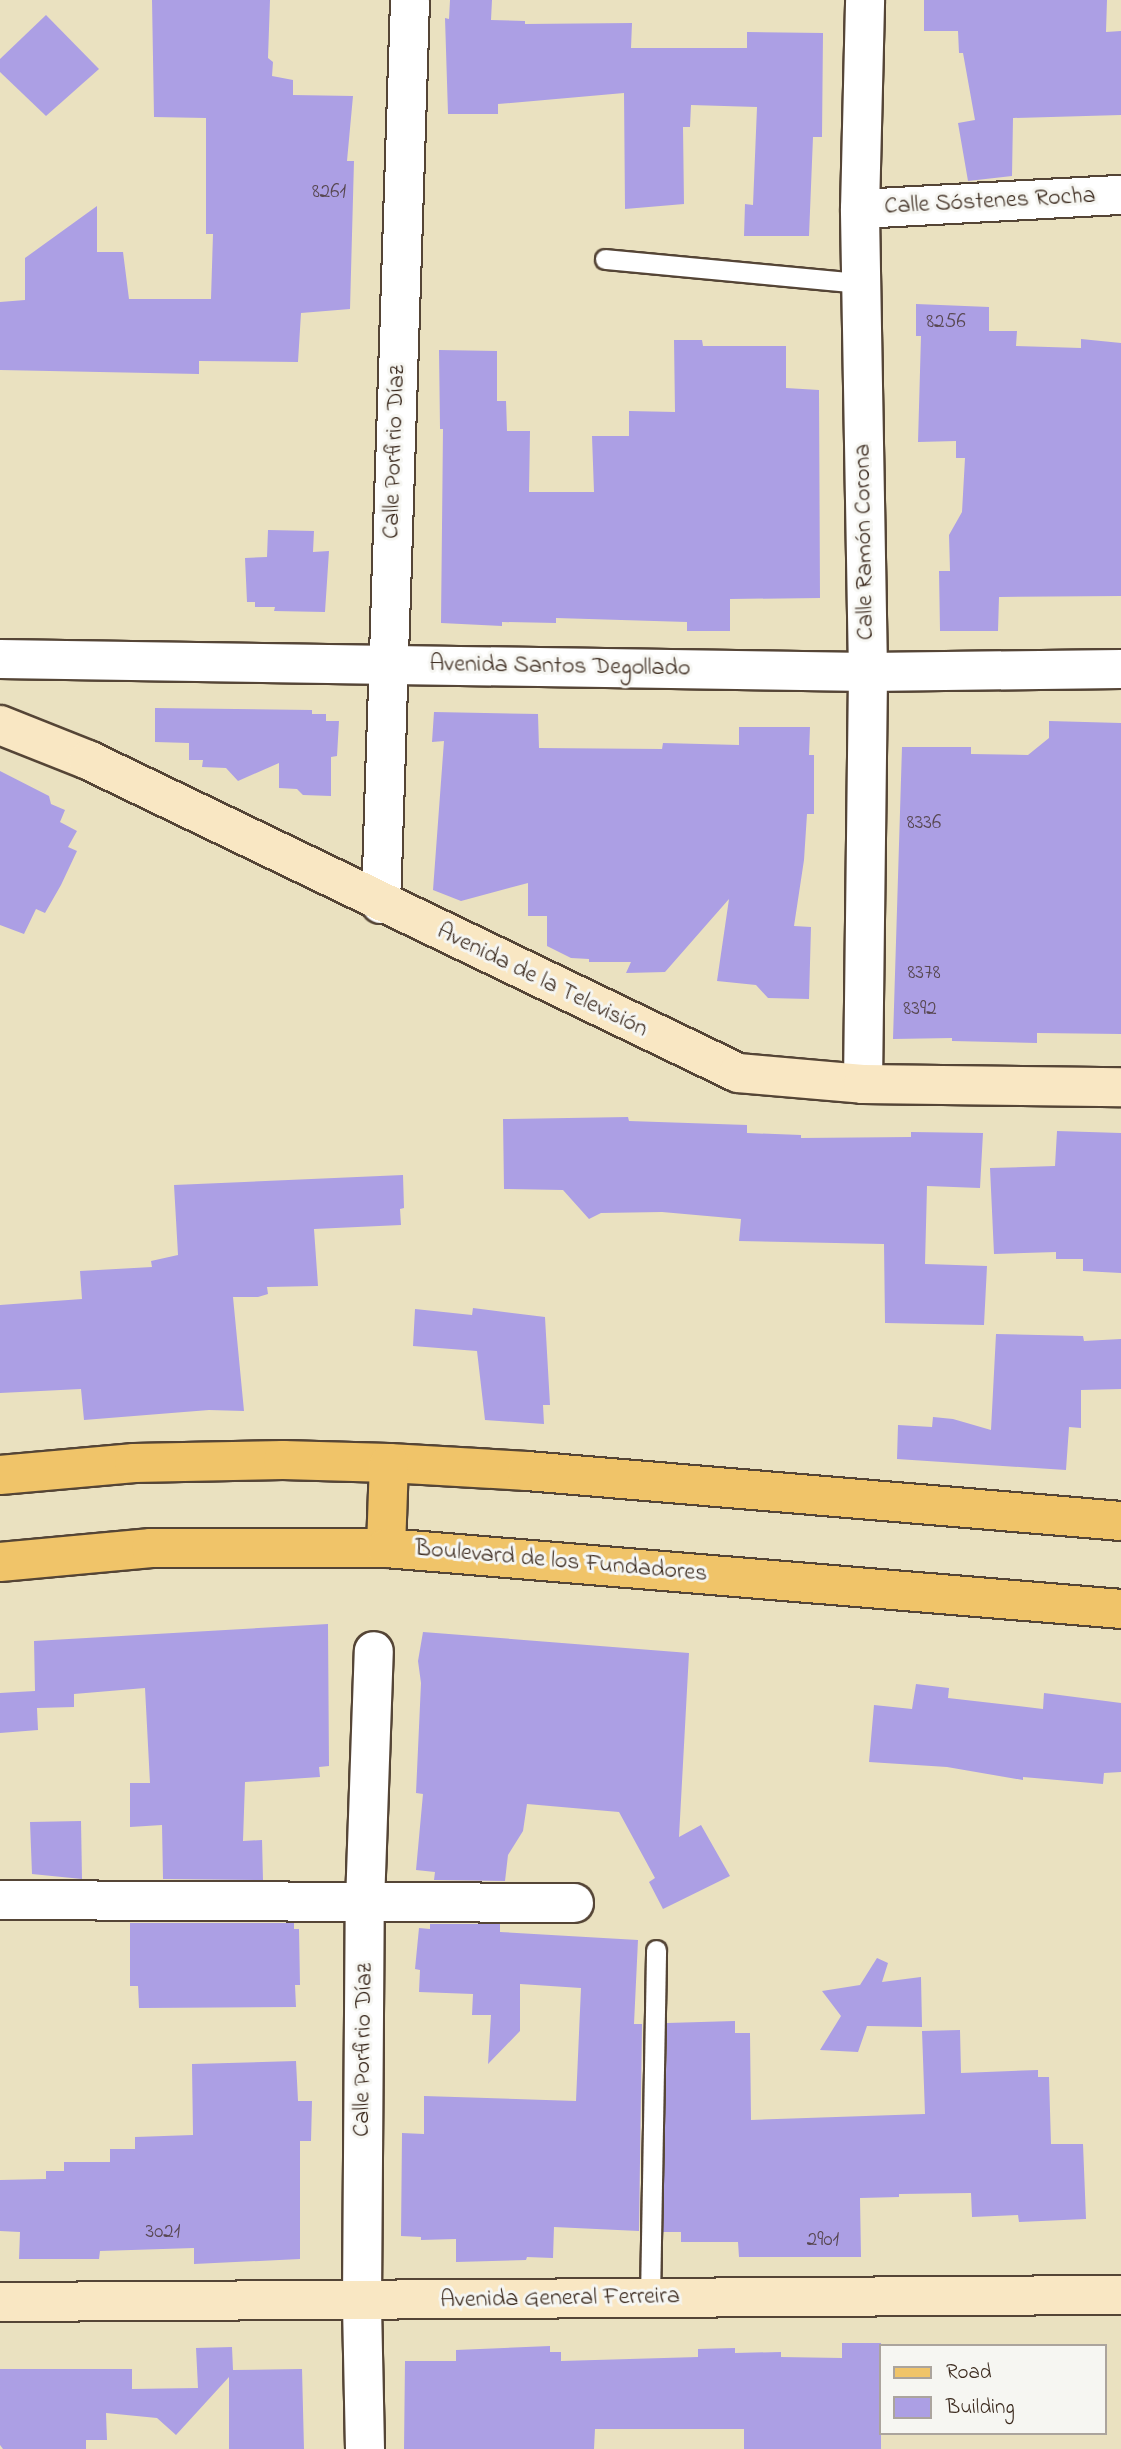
<!DOCTYPE html>
<html>
<head>
<meta charset="utf-8">
<style>
	body { margin:0 }
	#map { position:relative; width:1121px; height:2449px; overflow:hidden; background:#eae1c0; font-family:"Indie Flower",sans-serif }
	div>[style] { position:absolute }
	.building>* { inset:0; background:#ac9fe4 }
	.roads { filter:drop-shadow(2px 0 #554536) drop-shadow(-2px 0 #554536) drop-shadow(0 2px #554536) drop-shadow(0 -2px #554536) }
	.lane>* { height:19px; margin:-9.5px; padding:0 9.5px; transform-origin:9.5px; border-radius:9.5px; background:#fff }
	.street>* { height:38px; margin:-19px; padding:0 19px; transform-origin:19px; border-radius:19px; background:#fff }
	.secondary>* { height:38px; margin:-19px; padding:0 19px; transform-origin:19px; border-radius:19px; background:#f9e7c3 }
	.primary>* { height:38px; margin:-19px; padding:0 19px; transform-origin:19px; border-radius:19px; background:#f0c469 }
	span { translate:-50% -50%; white-space:nowrap; text-align:center; line-height:1.15; -webkit-text-stroke:6px #f6f6f2; paint-order:stroke }
	.number-label { font-size:21px; color:#574750 }
	.number-label span { -webkit-text-stroke-width:0 }
	.street-label { font-size:24px; color:#3b2a1e }
	.legend { position:absolute; left:879px; top:2344px; width:228px; height:91px; box-sizing:border-box; background:#f6f6f2; border:2px solid #aba49d; margin:0; padding:9px 12px; list-style:none; font-size:21px; color:#3b2a1e }
	.legend li { display:flex; align-items:center; gap:14px; height:35px }
	.legend b { width:35px; border:2px solid #aba49d }
</style>
</head>
<body>
<div id="map">
	<div class="building">
		<i style="clip-path:polygon(152px 0,270px 0,268px 58px,273px 62px,272px 76px,293px 80px,293px 95px,353px 96px,347px 161px,354px 161px,350px 309px,301px 313px,298px 362px,199px 361px,199px 374px,0 370px,0 302px,25px 300px,25px 258px,97px 206px,97px 252px,123px 252px,129px 299px,211px 299px,213px 234px,206px 234px,206px 118px,154px 117px)"></i>
		<i style="clip-path:polygon(450px 0,492px 0,491px 20px,525px 21px,525px 24px,632px 23px,631px 48px,747px 48px,747px 32px,823px 33px,822px 137px,813px 137px,809px 236px,744px 236px,745px 204px,753px 205px,757px 107px,691px 105px,690px 127px,683px 127px,684px 204px,625px 209px,624px 93px,498px 104px,498px 114px,448px 114px,445px 18px,449px 19px)"></i>
		<i style="clip-path:polygon(924px 0,1107px 0,1106px 32px,1121px 31px,1121px 115px,1013px 118px,1012px 176px,968px 181px,958px 123px,975px 120px,963px 53px,959px 53px,958px 31px,924px 31px)"></i>
		<i style="clip-path:polygon(46px 15px,99px 69px,46px 116px,0 72px,0 59px)"></i>
		<i style="clip-path:polygon(916px 304px,989px 307px,989px 331px,1017px 331px,1016px 346px,1081px 348px,1081px 339px,1121px 343px,1121px 596px,999px 597px,998px 631px,940px 631px,939px 571px,950px 571px,949px 535px,962px 512px,965px 458px,956px 458px,956px 441px,918px 442px,921px 336px,916px 336px)"></i>
		<i style="clip-path:polygon(674px 340px,702px 340px,703px 346px,786px 346px,786px 388px,819px 390px,820px 598px,730px 599px,730px 631px,687px 631px,687px 622px,556px 618px,556px 623px,502px 622px,502px 626px,441px 623px,443px 429px,440px 429px,439px 350px,497px 351px,497px 401px,506px 401px,507px 431px,530px 431px,529px 492px,594px 492px,592px 436px,629px 436px,629px 411px,675px 412px)"></i>
		<i style="clip-path:polygon(268px 530px,314px 531px,313px 552px,329px 551px,325px 612px,274px 611px,275px 607px,255px 607px,255px 602px,247px 602px,245px 558px,267px 557px)"></i>
		<i style="clip-path:polygon(155px 708px,312px 710px,312px 714px,326px 714px,326px 721px,339px 721px,337px 756px,331px 757px,331px 796px,303px 795px,297px 789px,279px 788px,279px 763px,238px 781px,226px 768px,202px 767px,203px 760px,189px 760px,189px 743px,155px 742px)"></i>
		<i style="clip-path:polygon(434px 712px,538px 714px,539px 748px,662px 749px,663px 743px,739px 745px,739px 727px,810px 727px,809px 755px,814px 755px,814px 814px,807px 814px,804px 860px,794px 926px,811px 927px,809px 999px,768px 998px,756px 985px,717px 981px,729px 899px,665px 972px,626px 973px,631px 962px,589px 962px,589px 959px,571px 958px,547px 946px,547px 916px,528px 916px,528px 883px,461px 901px,433px 890px,444px 741px,432px 742px)"></i>
		<i style="clip-path:polygon(1049px 721px,1121px 723px,1121px 1034px,1037px 1033px,1037px 1043px,952px 1041px,952px 1038px,893px 1039px,902px 747px,971px 747px,971px 754px,1028px 755px,1049px 738px)"></i>
		<i style="clip-path:polygon(0 771px,49px 796px,51px 804px,65px 810px,60px 822px,77px 831px,68px 847px,77px 851px,61px 885px,45px 913px,36px 909px,24px 934px,0 925px)"></i>
		<i style="clip-path:polygon(628px 1117px,629px 1121px,747px 1125px,747px 1133px,801px 1135px,801px 1138px,911px 1137px,911px 1132px,983px 1133px,980px 1188px,927px 1186px,925px 1264px,987px 1266px,984px 1325px,885px 1323px,884px 1244px,739px 1241px,741px 1219px,662px 1212px,601px 1213px,589px 1219px,563px 1190px,504px 1189px,503px 1119px)"></i>
		<i style="clip-path:polygon(1057px 1131px,1121px 1133px,1121px 1273px,1083px 1271px,1083px 1259px,1056px 1259px,1056px 1252px,994px 1254px,990px 1168px,1055px 1166px)"></i>
		<i style="clip-path:polygon(403px 1175px,404px 1208px,400px 1209px,401px 1225px,314px 1229px,318px 1286px,267px 1287px,268px 1294px,258px 1297px,233px 1297px,244px 1411px,209px 1410px,84px 1420px,81px 1389px,0 1393px,0 1305px,82px 1299px,80px 1271px,152px 1267px,151px 1261px,178px 1255px,174px 1185px)"></i>
		<i style="clip-path:polygon(473px 1308px,545px 1317px,550px 1405px,543px 1405px,544px 1424px,485px 1420px,477px 1351px,413px 1346px,415px 1309px,472px 1315px)"></i>
		<i style="clip-path:polygon(996px 1334px,1083px 1336px,1084px 1341px,1121px 1339px,1121px 1389px,1081px 1390px,1081px 1428px,1069px 1427px,1066px 1470px,897px 1459px,898px 1425px,932px 1427px,933px 1417px,953px 1419px,991px 1430px)"></i>
		<i style="clip-path:polygon(328px 1624px,329px 1766px,319px 1767px,320px 1777px,245px 1782px,243px 1841px,262px 1840px,263px 1880px,163px 1879px,162px 1825px,130px 1827px,130px 1783px,150px 1783px,145px 1688px,74px 1694px,74px 1707px,37px 1708px,38px 1730px,0 1733px,0 1693px,35px 1691px,34px 1641px)"></i>
		<i style="clip-path:polygon(423px 1632px,689px 1653px,679px 1837px,701px 1825px,730px 1876px,663px 1909px,649px 1882px,655px 1878px,619px 1812px,527px 1804px,523px 1831px,508px 1855px,505px 1881px,434px 1880px,435px 1872px,416px 1870px,423px 1794px,416px 1793px,421px 1683px,418px 1661px)"></i>
		<i style="clip-path:polygon(916px 1684px,949px 1688px,948px 1698px,1043px 1709px,1044px 1693px,1121px 1703px,1121px 1772px,1104px 1773px,1103px 1784px,1023px 1777px,1023px 1780px,947px 1767px,869px 1762px,874px 1705px,912px 1709px)"></i>
		<i style="clip-path:polygon(81px 1821px,82px 1879px,32px 1874px,30px 1822px)"></i>
		<i style="clip-path:polygon(130px 1923px,294px 1923px,294px 1929px,299px 1929px,300px 1985px,295px 1985px,296px 2007px,139px 2008px,138px 1986px,130px 1986px)"></i>
		<i style="clip-path:polygon(430px 1924px,500px 1924px,500px 1932px,638px 1940px,634px 2024px,642px 2024px,639px 2231px,554px 2227px,553px 2258px,527px 2257px,526px 2260px,456px 2262px,456px 2239px,421px 2240px,421px 2237px,401px 2236px,402px 2133px,424px 2134px,424px 2096px,576px 2101px,581px 1988px,520px 1984px,520px 2031px,488px 2064px,491px 2015px,472px 2015px,473px 1994px,419px 1992px,420px 1970px,415px 1969px,419px 1928px,430px 1929px)"></i>
		<i style="clip-path:polygon(877px 1958px,888px 1963px,882px 1982px,921px 1977px,922px 2027px,867px 2026px,858px 2052px,820px 2050px,841px 2016px,822px 1991px,860px 1985px)"></i>
		<i style="clip-path:polygon(735px 2021px,735px 2033px,750px 2033px,751px 2120px,925px 2114px,922px 2031px,960px 2030px,961px 2073px,1038px 2070px,1038px 2077px,1049px 2077px,1051px 2144px,1083px 2144px,1086px 2219px,1019px 2222px,1018px 2215px,972px 2217px,971px 2193px,899px 2194px,899px 2197px,860px 2198px,861px 2257px,739px 2257px,738px 2242px,681px 2242px,681px 2232px,663px 2232px,667px 2023px)"></i>
		<i style="clip-path:polygon(296px 2061px,298px 2101px,312px 2101px,311px 2141px,300px 2141px,300px 2259px,194px 2264px,194px 2248px,100px 2251px,99px 2259px,19px 2259px,20px 2232px,0 2231px,0 2180px,46px 2179px,46px 2171px,64px 2171px,64px 2162px,110px 2162px,110px 2149px,135px 2149px,135px 2137px,193px 2135px,192px 2064px)"></i>
		<i style="clip-path:polygon(842px 2343px,881px 2343px,881px 2449px,744px 2449px,744px 2429px,595px 2429px,594px 2449px,404px 2449px,405px 2361px,456px 2361px,456px 2350px,550px 2346px,550px 2352px,561px 2352px,561px 2361px,698px 2357px,698px 2349px,735px 2348px,735px 2353px,781px 2352px,781px 2357px,842px 2358px)"></i>
		<i style="clip-path:polygon(232px 2347px,233px 2370px,302px 2369px,304px 2449px,229px 2449px,229px 2377px,176px 2435px,157px 2418px,106px 2413px,107px 2440px,86px 2440px,86px 2449px,3px 2449px,0 2445px,0 2369px,132px 2369px,132px 2389px,198px 2388px,196px 2348px)"></i>
	</div>
	<div class="roads">
		<div class="lane">
			<i style="left:605px;top:259px;width:255px;rotate:5.4deg"></i>
			<i style="left:650px;top:2298px;width:348px;rotate:-89deg"></i>
		</div>
		<div class="street">
			<i style="left:860px;top:209px;width:261px;rotate:-3.1deg"></i>
			<i style="left:0;top:659px;width:868px;rotate:0.86deg"></i>
			<i style="left:868px;top:672px;width:253px;rotate:-0.7deg"></i>
			<i style="left:381px;top:904px;width:904px;rotate:-88.16deg"></i>
			<i style="left:863px;top:1084px;width:412px;rotate:-89.3deg"></i>
			<i style="left:868px;top:672px;width:463px;rotate:-91deg"></i>
			<i style="left:860px;top:209px;width:209px;rotate:-88.6deg"></i>
			<i style="left:0;top:1900px;width:574px;rotate:0.3deg"></i>
			<i style="left:365px;top:2449px;width:148px;rotate:-91.2deg"></i>
			<i style="left:362px;top:2301px;width:398px;rotate:-89.6deg"></i>
			<i style="left:365px;top:1903px;width:252px;rotate:-88deg"></i>
		</div>
		<div class="secondary">
			<i style="left:0;top:725px;width:95px;rotate:21.7deg"></i>
			<i style="left:88px;top:760px;width:721px;rotate:25.71deg"></i>
			<i style="left:738px;top:1073px;width:125px;rotate:5deg"></i>
			<i style="left:863px;top:1084px;width:258px;rotate:0.7deg"></i>
			<i style="left:0;top:2302px;width:1121px;rotate:-0.36deg"></i>
		</div>
		<div class="primary">
			<i style="left:0;top:1475px;width:135px;rotate:-5.1deg"></i>
			<i style="left:134px;top:1463px;width:149px;rotate:-1.2deg"></i>
			<i style="left:283px;top:1460px;width:106px;rotate:1.6deg"></i>
			<i style="left:389px;top:1463px;width:138px;rotate:3.3deg"></i>
			<i style="left:527px;top:1471px;width:596px;rotate:4.81deg"></i>
			<i style="left:386px;top:1548px;width:85px;rotate:-88deg"></i>
			<i style="left:0;top:1562px;width:152px;rotate:-5.3deg"></i>
			<i style="left:151px;top:1548px;width:235px"></i>
			<i style="left:386px;top:1548px;width:738px;rotate:4.74deg"></i>
		</div>
	</div>
	<div class="number-label">
		<span style="left:329px;top:192px">8261</span>
		<span style="left:946px;top:322px">8256</span>
		<span style="left:924px;top:823px">8336</span>
		<span style="left:924px;top:973px">8378</span>
		<span style="left:920px;top:1009px">8392</span>
		<span style="left:163px;top:2232px">3021</span>
		<span style="left:823px;top:2240px">2901</span>
	</div>
	<div class="street-label">
		<span style="left:990px;top:202px;rotate:-3deg">Calle Sóstenes Rocha</span>
		<span style="left:395px;top:452px;rotate:-88deg">Calle Porfirio Díaz</span>
		<span style="left:865px;top:542px;rotate:-91deg">Calle Ramón Corona</span>
		<span style="left:560px;top:667px;rotate:1deg">Avenida Santos Degollado</span>
		<span style="left:542px;top:981px;rotate:26deg">Avenida de la Televisión</span>
		<span style="left:561px;top:1562px;rotate:5deg">Boulevard de los Fundadores</span>
		<span style="left:364px;top:2050px;rotate:-89deg">Calle Porfirio Díaz</span>
		<span style="left:560px;top:2299px;rotate:-1deg">Avenida General Ferreira</span>
	</div>
	<ul class="legend">
	<li><b style="height:9px;background:#f0c469"></b>Road</li>
	<li><b style="height:19px;background:#ac9fe4"></b>Building</li>
	</ul>
</div>
</body>
</html>
